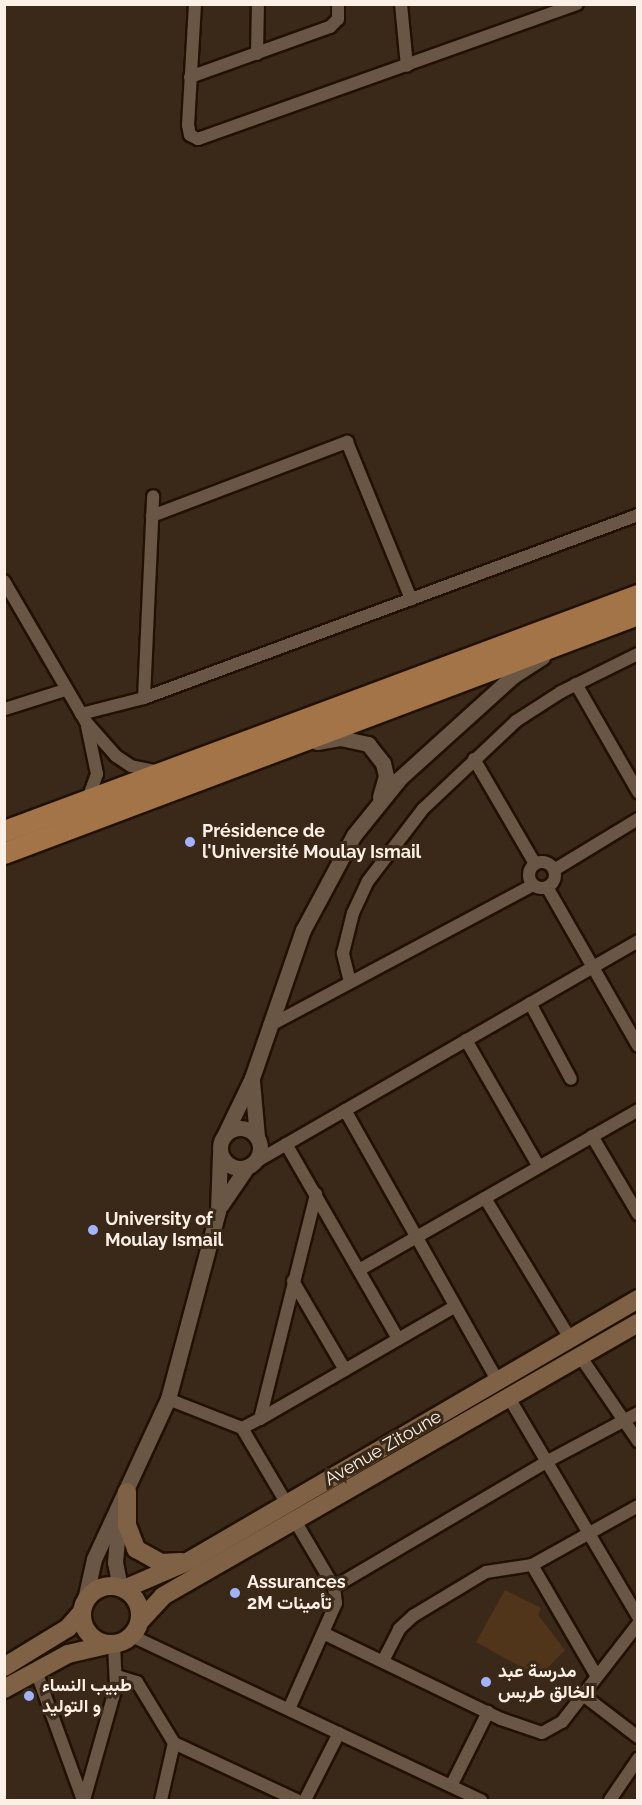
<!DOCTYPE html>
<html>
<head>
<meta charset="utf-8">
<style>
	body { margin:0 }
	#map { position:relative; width:642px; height:1805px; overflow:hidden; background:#3a2818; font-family:Raleway,Vazirmatn,sans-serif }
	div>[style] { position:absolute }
	.green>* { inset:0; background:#50351b }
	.roads { filter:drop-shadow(2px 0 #211103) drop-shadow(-2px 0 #211103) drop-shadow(0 2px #211103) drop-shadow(0 -2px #211103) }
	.minor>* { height:12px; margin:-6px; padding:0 6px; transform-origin:6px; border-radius:6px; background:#6a5644 }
	.minor>.ring { margin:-6px; padding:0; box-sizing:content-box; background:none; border:12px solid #6a5644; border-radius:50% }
	.tertiary>* { height:15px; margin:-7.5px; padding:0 7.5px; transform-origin:7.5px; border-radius:7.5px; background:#6a5644 }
	.tertiary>.ring { margin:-7.5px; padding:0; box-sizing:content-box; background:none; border:15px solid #6a5644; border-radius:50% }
	.secondary>* { height:18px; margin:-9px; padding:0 9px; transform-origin:9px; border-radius:9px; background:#7f6145 }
	.secondary>.ring { margin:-9px; padding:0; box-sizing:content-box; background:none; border:18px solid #7f6145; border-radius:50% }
	.trunk>* { height:21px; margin:-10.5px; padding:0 10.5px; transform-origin:10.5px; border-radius:10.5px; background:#a37447 }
	.dots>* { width:16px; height:16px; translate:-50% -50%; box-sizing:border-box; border:3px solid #3a2818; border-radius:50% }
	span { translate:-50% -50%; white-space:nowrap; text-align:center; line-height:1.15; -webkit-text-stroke:6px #3a2818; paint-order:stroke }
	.poi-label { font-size:18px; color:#fcf0e6; font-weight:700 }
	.left { translate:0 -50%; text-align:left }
	.street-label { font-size:18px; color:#fcf0e6 }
	.frame { position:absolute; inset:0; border:6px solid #fcf0e6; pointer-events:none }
</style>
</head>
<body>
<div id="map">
	<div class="green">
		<i style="clip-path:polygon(505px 1590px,541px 1608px,538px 1615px,565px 1650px,539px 1677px,476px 1642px)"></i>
	</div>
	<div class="roads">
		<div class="minor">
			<i style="left:195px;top:4px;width:121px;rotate:93.3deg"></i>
			<i style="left:188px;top:125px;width:10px;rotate:79deg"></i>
			<i style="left:190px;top:135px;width:9px;rotate:27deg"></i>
			<i style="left:198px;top:139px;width:402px;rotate:-19.6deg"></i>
			<i style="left:401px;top:4px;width:62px;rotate:84.5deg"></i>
			<i style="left:257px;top:54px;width:50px;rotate:-88.9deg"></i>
			<i style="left:190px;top:77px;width:149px;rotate:-19.7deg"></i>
			<i style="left:330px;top:27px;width:11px;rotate:-45deg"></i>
			<i style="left:338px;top:19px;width:15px;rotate:-90deg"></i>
			<i style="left:152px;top:516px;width:209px;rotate:-20.8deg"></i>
			<i style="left:347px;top:442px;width:170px;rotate:67.8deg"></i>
			<i style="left:4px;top:581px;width:163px;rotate:59.8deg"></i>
			<i style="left:86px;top:722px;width:45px;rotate:48.6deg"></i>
			<i style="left:116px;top:756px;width:18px;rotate:34deg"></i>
			<i style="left:131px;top:766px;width:25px;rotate:12deg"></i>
			<i style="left:576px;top:684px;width:125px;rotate:60.1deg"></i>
			<i style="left:144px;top:698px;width:202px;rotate:-87.4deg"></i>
			<i style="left:5px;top:709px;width:63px;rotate:-17.6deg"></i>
			<i style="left:81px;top:714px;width:65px;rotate:-14.3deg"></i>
			<i style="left:144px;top:698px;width:527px;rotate:-20.33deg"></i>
			<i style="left:87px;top:726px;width:49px;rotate:78.2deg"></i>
			<i style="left:97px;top:774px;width:27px;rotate:110deg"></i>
			<i style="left:474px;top:759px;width:121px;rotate:59.8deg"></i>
			<i class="ring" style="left:529px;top:862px;width:14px;height:14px"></i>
			<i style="left:554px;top:870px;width:98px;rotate:-31.3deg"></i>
			<i style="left:547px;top:887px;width:183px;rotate:60.2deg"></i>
			<i style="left:350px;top:982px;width:30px;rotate:-104deg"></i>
			<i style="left:343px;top:953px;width:41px;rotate:-76deg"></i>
			<i style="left:353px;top:913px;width:35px;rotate:-65deg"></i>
			<i style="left:368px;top:881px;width:91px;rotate:-52.6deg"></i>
			<i style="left:423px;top:809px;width:128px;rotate:-43.4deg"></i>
			<i style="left:516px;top:721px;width:54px;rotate:-32.8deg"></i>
			<i style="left:561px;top:692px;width:86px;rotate:-26.3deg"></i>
			<i style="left:530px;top:1003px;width:86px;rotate:61.7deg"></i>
			<i style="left:269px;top:1026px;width:299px;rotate:-28.1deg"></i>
			<i style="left:466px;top:1040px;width:146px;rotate:60.1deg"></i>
			<i style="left:345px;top:1110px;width:311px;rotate:60.6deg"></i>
			<i style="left:592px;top:1136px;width:91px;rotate:59.5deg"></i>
			<i style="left:286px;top:1144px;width:225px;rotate:60.1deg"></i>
			<i style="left:252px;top:1164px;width:446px;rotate:-30deg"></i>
			<i style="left:485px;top:1198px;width:166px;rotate:58.8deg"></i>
			<i style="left:359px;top:1270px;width:322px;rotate:-29.8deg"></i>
			<i style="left:293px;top:1281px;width:103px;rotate:59.7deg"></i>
			<i style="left:580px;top:1356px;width:103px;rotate:55.7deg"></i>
			<i style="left:508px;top:1396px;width:256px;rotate:59.5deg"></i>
			<i style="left:168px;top:1399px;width:79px;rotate:21.4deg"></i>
			<i style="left:242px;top:1428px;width:88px;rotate:59.4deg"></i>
			<i style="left:260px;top:1419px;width:224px;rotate:-30deg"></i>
			<i style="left:242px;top:1428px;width:20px;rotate:-27deg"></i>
			<i style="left:260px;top:1419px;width:232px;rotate:-76deg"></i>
			<i style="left:294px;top:1519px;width:79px;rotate:59.5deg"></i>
			<i style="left:532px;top:1565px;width:127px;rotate:59.8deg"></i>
			<i style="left:323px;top:1633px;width:198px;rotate:25.8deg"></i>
			<i style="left:501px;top:1719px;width:43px;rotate:18.9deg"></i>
			<i style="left:542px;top:1733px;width:23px;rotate:-29deg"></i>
			<i style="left:562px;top:1722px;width:124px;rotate:-52.2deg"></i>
			<i style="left:132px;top:1636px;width:386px;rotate:25.2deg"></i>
			<i style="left:383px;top:1661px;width:36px;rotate:-63deg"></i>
			<i style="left:399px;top:1629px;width:19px;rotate:-43deg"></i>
			<i style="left:413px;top:1616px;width:85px;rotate:-31.1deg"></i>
			<i style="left:486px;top:1572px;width:47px;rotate:-8.7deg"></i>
			<i style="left:532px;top:1565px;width:121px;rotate:-29.1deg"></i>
			<i style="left:36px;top:1671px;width:137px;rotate:70deg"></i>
			<i style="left:117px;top:1676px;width:21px;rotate:17deg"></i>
			<i style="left:137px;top:1682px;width:71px;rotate:58.8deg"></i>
			<i style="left:174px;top:1743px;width:135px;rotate:25deg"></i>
			<i style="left:583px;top:1695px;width:69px;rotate:37.4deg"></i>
			<i style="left:289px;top:1709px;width:116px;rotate:-66.1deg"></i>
			<i style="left:336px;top:1603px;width:16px;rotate:-97deg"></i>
			<i style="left:334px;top:1587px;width:246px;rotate:-30.5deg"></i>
			<i style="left:546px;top:1462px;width:104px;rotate:-28deg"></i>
			<i style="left:451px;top:1786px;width:83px;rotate:-63.4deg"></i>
			<i style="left:84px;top:1800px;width:117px;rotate:-74.2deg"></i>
			<i style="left:116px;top:1687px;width:42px;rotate:-92.7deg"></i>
			<i style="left:161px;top:1800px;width:58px;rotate:-77.2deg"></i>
			<i style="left:305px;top:1800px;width:75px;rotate:-63.1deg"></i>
			<i style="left:610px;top:1800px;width:50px;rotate:-55.7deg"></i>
		</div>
		<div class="tertiary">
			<i style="left:317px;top:742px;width:23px;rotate:-10deg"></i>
			<i style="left:340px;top:738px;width:29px;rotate:12deg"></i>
			<i style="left:368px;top:744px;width:24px;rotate:52deg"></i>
			<i style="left:383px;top:763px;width:13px;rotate:77deg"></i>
			<i style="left:386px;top:776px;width:22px;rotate:106deg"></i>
			<i style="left:252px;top:1081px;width:56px;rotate:84.9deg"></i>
			<i class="ring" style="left:220px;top:1128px;width:25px;height:25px"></i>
			<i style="left:225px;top:1134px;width:62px;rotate:-64.3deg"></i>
			<i style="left:252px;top:1078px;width:157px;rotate:-71deg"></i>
			<i style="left:303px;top:930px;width:108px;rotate:-61.8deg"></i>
			<i style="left:354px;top:835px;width:73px;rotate:-51.1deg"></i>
			<i style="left:400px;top:778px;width:152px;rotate:-42.1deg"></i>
			<i style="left:513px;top:676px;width:35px;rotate:-33deg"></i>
			<i style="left:221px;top:1205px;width:46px;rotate:-55.6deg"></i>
			<i style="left:119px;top:1517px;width:45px;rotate:95.1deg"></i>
			<i style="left:115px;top:1562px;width:25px;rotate:79deg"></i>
			<i style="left:84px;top:1604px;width:46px;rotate:-77.5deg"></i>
			<i style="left:94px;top:1559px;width:176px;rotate:-65.2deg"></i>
			<i style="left:168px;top:1399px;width:195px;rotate:-75.1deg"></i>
			<i style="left:218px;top:1211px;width:58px;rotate:-88deg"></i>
		</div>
		<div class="secondary">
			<i style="left:127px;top:1492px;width:33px;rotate:90deg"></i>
			<i style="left:127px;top:1525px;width:26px;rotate:69deg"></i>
			<i style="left:136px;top:1549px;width:29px;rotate:29deg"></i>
			<i style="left:161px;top:1563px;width:20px;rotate:-3deg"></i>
			<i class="ring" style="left:82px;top:1586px;width:40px;height:40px"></i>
			<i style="left:124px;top:1589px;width:71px;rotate:-23.3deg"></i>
			<i style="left:189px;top:1561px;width:520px;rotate:-30.26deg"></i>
			<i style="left:140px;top:1621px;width:34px;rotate:-47deg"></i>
			<i style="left:163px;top:1596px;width:548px;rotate:-29.89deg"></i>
			<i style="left:4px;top:1667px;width:75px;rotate:-31.4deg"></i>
			<i style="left:68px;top:1628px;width:21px;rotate:-49deg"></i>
			<i style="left:4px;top:1689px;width:73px;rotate:-28.7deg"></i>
			<i style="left:68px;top:1654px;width:40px;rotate:-13deg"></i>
		</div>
		<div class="trunk">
			<i style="left:4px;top:831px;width:676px;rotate:-20.42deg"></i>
			<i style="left:4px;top:853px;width:678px;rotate:-20.66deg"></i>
		</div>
	</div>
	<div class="dots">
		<i style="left:190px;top:842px;background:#a1b3fd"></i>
		<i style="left:93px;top:1230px;background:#a1b3fd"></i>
		<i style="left:235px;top:1593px;background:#a1b3fd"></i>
		<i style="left:486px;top:1682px;background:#a1b3fd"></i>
		<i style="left:29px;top:1696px;background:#a1b3fd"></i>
	</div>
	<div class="poi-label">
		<span class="left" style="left:202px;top:842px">Présidence de<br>l'Université Moulay Ismail</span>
		<span class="left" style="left:105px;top:1230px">University of<br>Moulay Ismail</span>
		<span class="left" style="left:247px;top:1593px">Assurances<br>2M تأمينات</span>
		<span class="left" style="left:498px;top:1682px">مدرسة عبد<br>الخالق طريس</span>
		<span class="left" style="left:42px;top:1696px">طبيب النساء<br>و التوليد</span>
	</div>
	<div class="street-label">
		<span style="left:383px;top:1448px;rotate:-30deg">Avenue Zitoune</span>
	</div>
	<div class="frame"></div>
</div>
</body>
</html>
